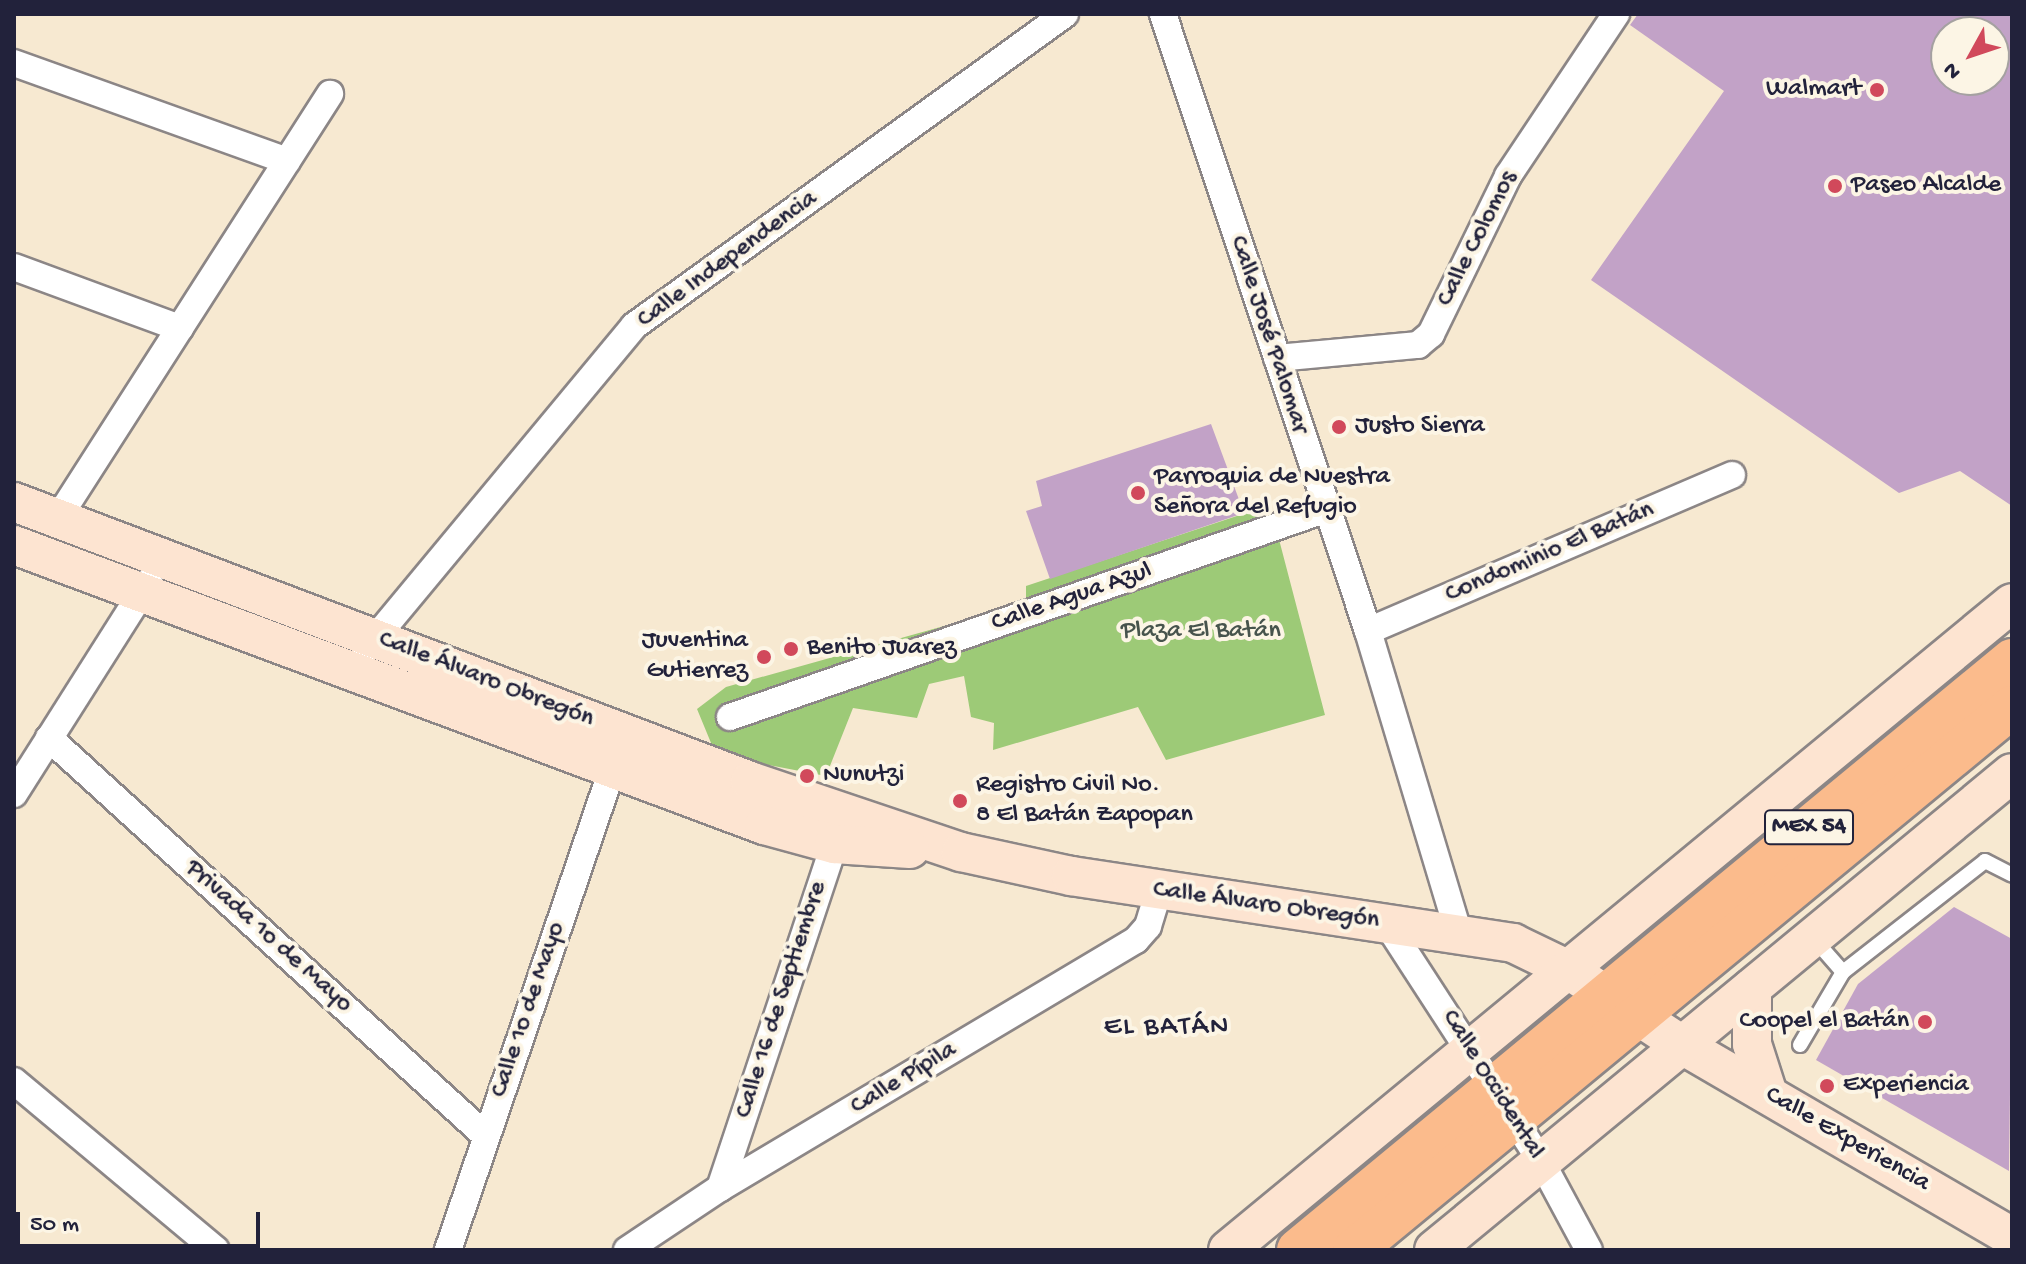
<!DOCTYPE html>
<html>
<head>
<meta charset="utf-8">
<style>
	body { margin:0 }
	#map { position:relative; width:2026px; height:1264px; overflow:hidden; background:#f7e9d1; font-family:"Gochi Hand",sans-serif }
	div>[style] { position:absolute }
	.green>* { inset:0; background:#9dca77 }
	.building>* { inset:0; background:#c2a2c7 }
	.roads { filter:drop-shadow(2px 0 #8c8686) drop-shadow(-2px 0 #8c8686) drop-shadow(0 2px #8c8686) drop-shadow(0 -2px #8c8686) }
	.lane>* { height:14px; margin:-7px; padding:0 7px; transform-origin:7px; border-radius:7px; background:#fff }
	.street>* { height:26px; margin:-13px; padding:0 13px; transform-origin:13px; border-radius:13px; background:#fff }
	.secondary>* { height:38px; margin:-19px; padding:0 19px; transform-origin:19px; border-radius:19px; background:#fde4d1 }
	.primary>* { height:42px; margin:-21px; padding:0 21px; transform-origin:21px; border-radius:21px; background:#fbbb8c }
	.dots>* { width:22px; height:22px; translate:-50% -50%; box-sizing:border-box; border:4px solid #fcf5e5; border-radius:50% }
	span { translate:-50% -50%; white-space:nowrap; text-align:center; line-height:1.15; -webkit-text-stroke:8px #fcf5e5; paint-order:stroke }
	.shield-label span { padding:2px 6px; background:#fcf5e5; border:2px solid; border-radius:6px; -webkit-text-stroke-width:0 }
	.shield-label { font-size:24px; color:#22223b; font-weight:700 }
	.poi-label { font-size:26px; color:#22223b }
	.right { translate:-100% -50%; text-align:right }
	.left { translate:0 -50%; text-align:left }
	.street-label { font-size:26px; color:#22223b }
	.park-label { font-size:26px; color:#47544d }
	.neighbourhood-label { font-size:28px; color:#22223b; letter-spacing:2px }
	.frame { position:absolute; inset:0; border:16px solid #22223b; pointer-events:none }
	.north { position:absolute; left:1930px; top:16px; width:80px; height:80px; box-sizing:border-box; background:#fcf5e5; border:2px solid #a5a1a1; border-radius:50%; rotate:230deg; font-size:22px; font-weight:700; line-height:32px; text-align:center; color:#22223b }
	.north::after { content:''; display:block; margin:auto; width:28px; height:36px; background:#d1495b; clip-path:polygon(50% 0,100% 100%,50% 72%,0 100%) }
	.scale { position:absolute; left:16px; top:1212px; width:244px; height:36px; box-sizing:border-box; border:4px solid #22223b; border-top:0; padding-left:10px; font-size:24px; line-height:28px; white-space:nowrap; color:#22223b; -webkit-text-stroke:6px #fcf5e5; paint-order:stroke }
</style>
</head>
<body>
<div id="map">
	<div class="green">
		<i style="clip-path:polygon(1270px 505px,1325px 715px,1166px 760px,1138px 707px,993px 750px,994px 723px,971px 717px,964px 676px,929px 684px,917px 718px,853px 708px,826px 776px,716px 755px,697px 709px,726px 687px,1026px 603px,1026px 586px)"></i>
	</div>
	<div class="building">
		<i style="clip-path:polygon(evenodd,1638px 14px,2012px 14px,2012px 506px,1960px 471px,1899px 493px,1591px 280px,1724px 91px,1630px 25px,1638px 14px,1946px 32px,1994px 32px,1994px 80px,1946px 80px,1946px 32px)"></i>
		<i style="clip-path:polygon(1211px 424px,1244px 513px,1050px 579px,1026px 511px,1042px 506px,1036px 481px)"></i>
		<i style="clip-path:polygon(1954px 907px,2012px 939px,2009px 1171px,1816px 1060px,1858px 984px)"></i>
	</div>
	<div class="roads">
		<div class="lane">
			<i style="left:1814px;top:939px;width:44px;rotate:48.7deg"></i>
			<i style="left:1800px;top:1045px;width:85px;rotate:-59.5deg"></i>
			<i style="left:1843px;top:972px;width:180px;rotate:-38deg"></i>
			<i style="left:1985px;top:861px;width:30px;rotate:27deg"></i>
		</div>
		<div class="street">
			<i style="left:1163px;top:14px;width:650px;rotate:71.62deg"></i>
			<i style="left:1368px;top:631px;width:313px;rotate:73.3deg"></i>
			<i style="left:14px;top:63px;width:290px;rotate:19.7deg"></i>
			<i style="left:14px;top:267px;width:177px;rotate:20.2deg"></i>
			<i style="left:1277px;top:358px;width:142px;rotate:-5.3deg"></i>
			<i style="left:1418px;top:345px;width:17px;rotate:-40deg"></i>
			<i style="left:1431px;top:334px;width:176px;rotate:-64deg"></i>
			<i style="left:1508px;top:176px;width:195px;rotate:-56.3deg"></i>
			<i style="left:58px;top:518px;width:504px;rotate:-57.32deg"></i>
			<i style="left:1368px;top:631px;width:396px;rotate:-23.2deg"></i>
			<i style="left:366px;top:649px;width:420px;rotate:-50.3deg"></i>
			<i style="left:634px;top:326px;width:532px;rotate:-35.9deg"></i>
			<i style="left:730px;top:717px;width:629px;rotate:-19.21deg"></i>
			<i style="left:49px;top:738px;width:591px;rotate:42.33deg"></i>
			<i style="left:14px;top:794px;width:252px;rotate:-57.6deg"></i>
			<i style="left:1387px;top:924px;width:283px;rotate:57deg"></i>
			<i style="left:1541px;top:1161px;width:101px;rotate:61.7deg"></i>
			<i style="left:14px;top:1081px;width:263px;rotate:39.9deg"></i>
			<i style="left:720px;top:1188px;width:376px;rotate:-71.6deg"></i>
			<i style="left:448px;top:1250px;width:507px;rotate:-71.14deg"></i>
			<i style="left:627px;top:1250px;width:112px;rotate:-33.7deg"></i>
			<i style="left:720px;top:1188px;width:484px;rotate:-30.8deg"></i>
			<i style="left:1136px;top:940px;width:18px;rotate:-49deg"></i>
			<i style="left:1148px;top:926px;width:38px;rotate:-73deg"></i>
		</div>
		<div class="secondary">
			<i style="left:14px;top:502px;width:787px;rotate:20.76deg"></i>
			<i style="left:750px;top:781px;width:223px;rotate:18.6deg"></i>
			<i style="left:961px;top:852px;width:113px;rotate:12.3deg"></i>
			<i style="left:1071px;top:876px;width:447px;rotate:8.6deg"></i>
			<i style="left:1513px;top:943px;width:60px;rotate:25.7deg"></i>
			<i style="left:1567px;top:969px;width:138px;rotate:33.5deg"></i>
			<i style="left:1682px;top:1045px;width:382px;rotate:30.2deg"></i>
			<i style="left:14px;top:545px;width:801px;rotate:20.47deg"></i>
			<i style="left:764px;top:825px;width:73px;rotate:15.2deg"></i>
			<i style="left:834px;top:844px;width:76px;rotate:3.8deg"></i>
			<i style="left:1752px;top:988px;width:56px;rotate:90deg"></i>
			<i style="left:1752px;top:1044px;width:52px;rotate:72.3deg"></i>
			<i style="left:1228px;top:1250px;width:1016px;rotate:-39.53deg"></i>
			<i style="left:1434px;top:1250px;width:749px;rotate:-39.53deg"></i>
		</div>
		<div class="primary">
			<i style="left:1298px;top:1250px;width:926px;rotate:-39.57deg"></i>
			<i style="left:1354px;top:1250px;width:853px;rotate:-39.53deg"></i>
		</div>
	</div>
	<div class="dots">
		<i style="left:1877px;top:90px;background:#d1495b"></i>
		<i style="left:1835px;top:186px;background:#d1495b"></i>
		<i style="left:1339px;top:427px;background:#d1495b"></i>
		<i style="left:1138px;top:493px;background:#d1495b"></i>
		<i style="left:791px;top:649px;background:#d1495b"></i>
		<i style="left:764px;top:657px;background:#d1495b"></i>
		<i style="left:807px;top:776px;background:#d1495b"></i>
		<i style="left:960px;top:801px;background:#d1495b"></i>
		<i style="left:1925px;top:1022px;background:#d1495b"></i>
		<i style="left:1827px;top:1086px;background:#d1495b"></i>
	</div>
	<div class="shield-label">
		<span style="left:1809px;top:827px">MEX 54</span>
	</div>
	<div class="poi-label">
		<span class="right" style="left:1861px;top:90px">Walmart</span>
		<span class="left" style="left:1851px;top:186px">Paseo Alcalde</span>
		<span class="left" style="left:1355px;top:427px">Justo Sierra</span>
		<span class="left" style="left:1154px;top:493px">Parroquia de Nuestra<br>Señora del Refugio</span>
		<span class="right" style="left:748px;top:657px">Juventina<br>Gutierrez</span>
		<span class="left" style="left:807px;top:649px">Benito Juarez</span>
		<span class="left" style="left:823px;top:776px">Nunutzi</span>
		<span class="left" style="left:976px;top:801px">Registro Civil No.<br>8 El Batán Zapopan</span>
		<span class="right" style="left:1909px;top:1022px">Coopel el Batán</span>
		<span class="left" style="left:1843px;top:1086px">Experiencia</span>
	</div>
	<div class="street-label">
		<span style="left:1478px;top:239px;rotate:-63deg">Calle Colomos</span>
		<span style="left:728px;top:260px;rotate:-36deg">Calle Independencia</span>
		<span style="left:1268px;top:335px;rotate:72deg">Calle José Palomar</span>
		<span style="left:1550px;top:553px;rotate:-23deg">Condominio El Batán</span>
		<span style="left:1072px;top:598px;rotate:-19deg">Calle Agua Azul</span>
		<span style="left:486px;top:680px;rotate:21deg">Calle Álvaro Obregón</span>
		<span style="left:1266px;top:906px;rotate:8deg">Calle Álvaro Obregón</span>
		<span style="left:268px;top:937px;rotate:42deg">Privada 1o de Mayo</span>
		<span style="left:782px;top:1000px;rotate:-72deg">Calle 16 de Septiembre</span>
		<span style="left:529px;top:1010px;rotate:-71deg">Calle 1o de Mayo</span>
		<span style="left:904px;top:1079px;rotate:-31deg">Calle Pípila</span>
		<span style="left:1492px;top:1085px;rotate:58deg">Calle Occidental</span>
		<span style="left:1847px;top:1140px;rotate:30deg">Calle Experiencia</span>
	</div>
	<div class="park-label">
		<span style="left:1201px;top:632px">Plaza El Batán</span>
	</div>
	<div class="neighbourhood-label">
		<span style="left:1167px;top:1028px">EL BATÁN</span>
	</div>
	<div class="frame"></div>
	<div class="north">N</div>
	<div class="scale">50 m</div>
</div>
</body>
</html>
